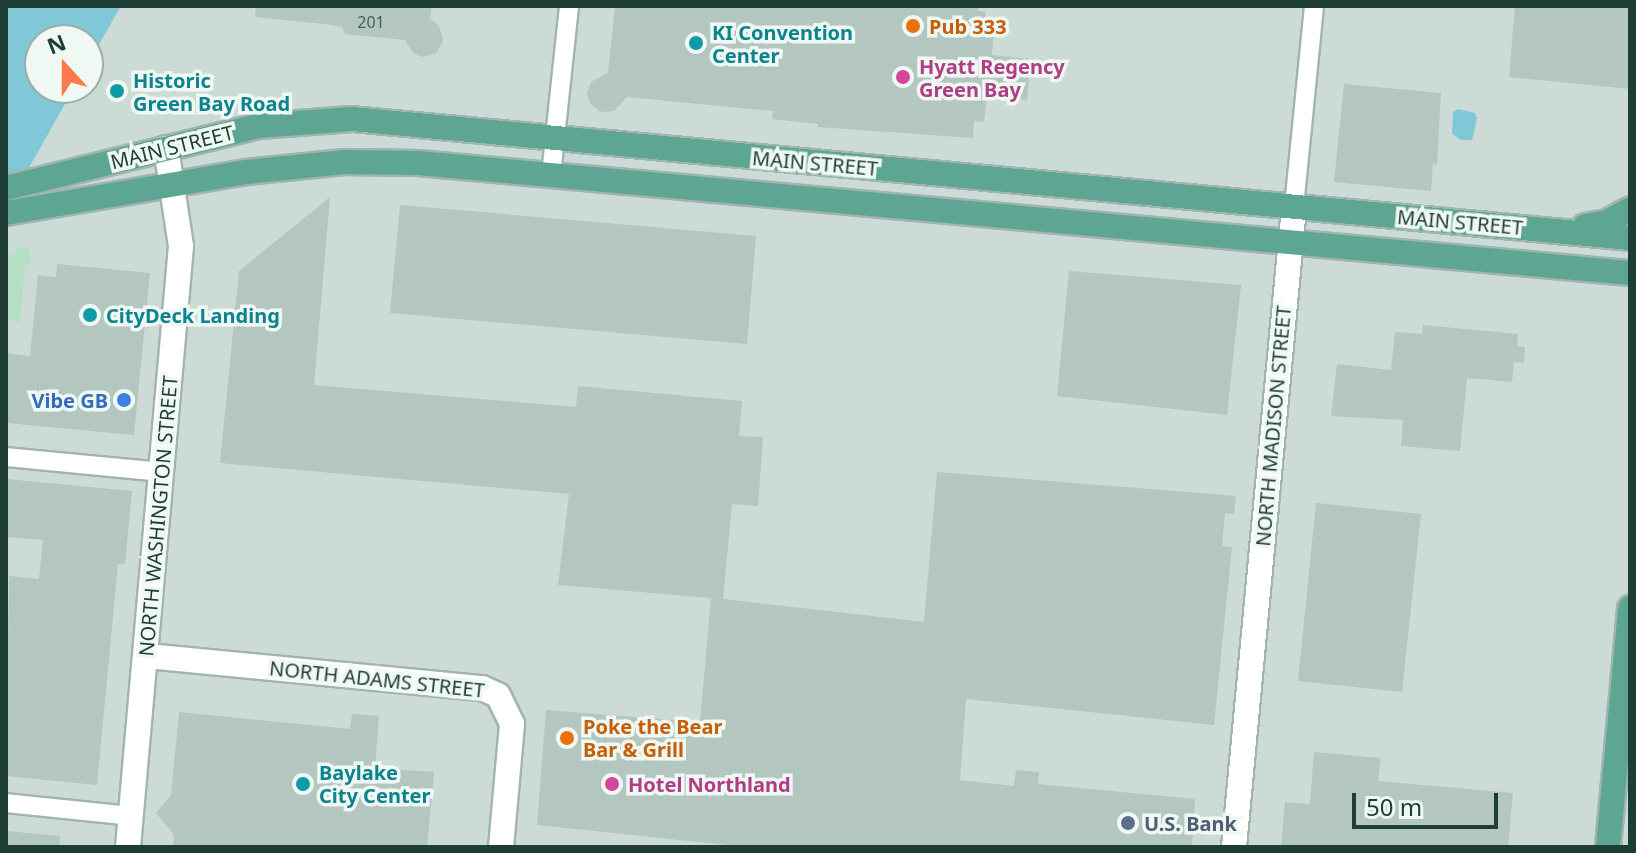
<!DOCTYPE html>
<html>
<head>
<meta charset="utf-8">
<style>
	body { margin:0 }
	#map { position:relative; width:1636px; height:853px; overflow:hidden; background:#deece6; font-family:"Noto Sans",sans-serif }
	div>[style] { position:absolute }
	.built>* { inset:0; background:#ccdbd5 }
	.green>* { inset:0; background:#b5dfc1 }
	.water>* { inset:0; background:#80c8d7 }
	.building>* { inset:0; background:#b3c6bf }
	.roads { filter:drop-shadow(2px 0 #a1b4ad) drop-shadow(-2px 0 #a1b4ad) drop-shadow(0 2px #a1b4ad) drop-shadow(0 -2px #a1b4ad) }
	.street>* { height:18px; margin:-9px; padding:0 9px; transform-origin:9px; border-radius:9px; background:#fff }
	.secondary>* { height:24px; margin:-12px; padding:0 12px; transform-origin:12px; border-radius:12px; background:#fff }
	.primary>* { height:24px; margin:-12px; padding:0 12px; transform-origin:12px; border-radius:12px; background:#5ea694 }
	.dots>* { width:22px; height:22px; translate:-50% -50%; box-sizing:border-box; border:4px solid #eff8f3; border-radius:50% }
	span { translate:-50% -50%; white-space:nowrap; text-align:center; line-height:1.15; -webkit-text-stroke:7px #eff8f3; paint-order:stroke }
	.number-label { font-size:16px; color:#435f58 }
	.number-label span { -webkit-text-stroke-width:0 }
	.food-label { font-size:20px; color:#c56008; font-weight:700 }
	.left { translate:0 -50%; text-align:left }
	.culture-label { font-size:20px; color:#0d838f; font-weight:700 }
	.hotel-label { font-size:20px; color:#b23c85; font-weight:700 }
	.street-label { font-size:20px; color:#1e3d35 }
	.shop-label { font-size:20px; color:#366cbe; font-weight:700 }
	.right { translate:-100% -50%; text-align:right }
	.service-label { font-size:20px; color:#4e5e75; font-weight:700 }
	.frame { position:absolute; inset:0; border:8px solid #1e3d35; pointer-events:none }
	.north { position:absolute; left:24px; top:24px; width:80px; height:80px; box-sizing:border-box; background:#eff8f3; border:2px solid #9bada7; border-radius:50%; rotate:339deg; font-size:22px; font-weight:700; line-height:32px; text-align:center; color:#1e3d35 }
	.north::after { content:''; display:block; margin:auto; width:28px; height:36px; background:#ff7849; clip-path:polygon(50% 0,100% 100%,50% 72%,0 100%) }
	.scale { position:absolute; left:1352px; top:793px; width:146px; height:36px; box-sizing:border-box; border:4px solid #1e3d35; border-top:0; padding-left:10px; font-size:24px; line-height:28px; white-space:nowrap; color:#1e3d35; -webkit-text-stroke:6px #eff8f3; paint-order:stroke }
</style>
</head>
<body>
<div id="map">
	<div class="built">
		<i style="clip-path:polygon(121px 6px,1630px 6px,1630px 847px,6px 847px,6px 209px,74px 88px,88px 88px,88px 64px)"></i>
	</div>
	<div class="green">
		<i style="clip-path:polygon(28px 247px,31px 264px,25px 265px,20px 322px,6px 319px,8px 254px,15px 253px,17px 248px)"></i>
	</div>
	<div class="water">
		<i style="clip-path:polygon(6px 6px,121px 6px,88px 64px,88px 40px,40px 40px,40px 88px,74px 88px,6px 209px)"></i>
		<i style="clip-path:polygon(1458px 109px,1475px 113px,1477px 118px,1472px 140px,1461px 140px,1452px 134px,1453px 112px)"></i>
	</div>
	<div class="building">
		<i style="clip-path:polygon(256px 6px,432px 6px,430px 19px,439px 26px,443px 40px,437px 53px,423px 57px,413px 53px,405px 40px,345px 34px,342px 27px,333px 25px,255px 17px)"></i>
		<i style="clip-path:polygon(615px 6px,978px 6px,978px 11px,986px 12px,984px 28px,994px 29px,992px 55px,1031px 59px,1027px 100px,987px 96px,984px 122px,974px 121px,973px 138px,818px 127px,818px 124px,772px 119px,773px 111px,627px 97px,614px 111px,600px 112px,590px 103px,587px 93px,591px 82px,608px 73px)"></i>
		<i style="clip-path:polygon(1515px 6px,1630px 6px,1630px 89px,1509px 77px)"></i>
		<i style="clip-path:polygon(1344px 84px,1441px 93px,1437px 165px,1433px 164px,1431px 191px,1334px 182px)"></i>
		<i style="clip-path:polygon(330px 197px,314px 385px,576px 407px,578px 386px,742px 401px,739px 436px,763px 437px,758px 506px,732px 504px,723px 599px,924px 622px,937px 472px,1236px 496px,1234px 514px,1225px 513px,1222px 546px,1232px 547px,1214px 725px,966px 699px,960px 780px,1014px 786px,1016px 770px,1039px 772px,1038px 784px,1195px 799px,1192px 847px,746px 847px,537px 825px,546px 710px,700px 722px,711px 598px,558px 585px,569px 494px,220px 463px,239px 271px)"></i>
		<i style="clip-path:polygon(400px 205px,756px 236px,747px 344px,390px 313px)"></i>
		<i style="clip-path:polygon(57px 264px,150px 273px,134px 435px,6px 423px,6px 353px,30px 356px,38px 275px,56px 277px)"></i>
		<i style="clip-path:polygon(1069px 271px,1241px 285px,1227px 415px,1057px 396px)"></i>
		<i style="clip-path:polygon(1423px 325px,1518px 334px,1517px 346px,1525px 347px,1524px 363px,1514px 362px,1512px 382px,1467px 378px,1460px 451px,1401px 446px,1403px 420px,1331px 416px,1337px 364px,1391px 370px,1395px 332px,1422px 334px)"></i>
		<i style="clip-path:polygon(6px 479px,132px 491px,125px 564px,118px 564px,97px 785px,6px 776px,9px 576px,39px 579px,43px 540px,6px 537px)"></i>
		<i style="clip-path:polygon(1316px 503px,1421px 514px,1402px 692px,1298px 681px)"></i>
		<i style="clip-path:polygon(179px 712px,350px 729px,352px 714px,379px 716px,375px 768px,434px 772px,427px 847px,173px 847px,174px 835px,156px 813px,171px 795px)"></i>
		<i style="clip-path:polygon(1314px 752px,1381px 758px,1378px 781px,1513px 793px,1508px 847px,1281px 847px,1285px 802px,1310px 804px)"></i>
		<i style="clip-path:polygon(6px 831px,60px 836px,59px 847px,6px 847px)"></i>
	</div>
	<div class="roads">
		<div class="street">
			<i style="left:551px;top:175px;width:170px;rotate:-83.9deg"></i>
			<i style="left:1294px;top:207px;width:202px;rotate:-84.3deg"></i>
			<i style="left:6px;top:457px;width:156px;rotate:5.5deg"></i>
			<i style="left:6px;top:803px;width:126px;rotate:5.9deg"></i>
		</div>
		<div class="secondary">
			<i style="left:147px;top:656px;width:337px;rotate:5.5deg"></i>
			<i style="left:482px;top:688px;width:17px;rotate:24deg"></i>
			<i style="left:498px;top:695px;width:32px;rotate:64deg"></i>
			<i style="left:512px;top:724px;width:123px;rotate:95.1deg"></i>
			<i style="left:128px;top:847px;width:603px;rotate:-84.96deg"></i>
			<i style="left:181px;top:246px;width:99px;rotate:-98.7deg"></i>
			<i style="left:1234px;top:847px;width:643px;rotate:-84.64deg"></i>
		</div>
		<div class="primary">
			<i style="left:6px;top:188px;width:260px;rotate:-13.8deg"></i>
			<i style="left:258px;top:126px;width:94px;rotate:-4.3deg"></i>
			<i style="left:352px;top:119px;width:1284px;rotate:5.32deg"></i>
			<i style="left:6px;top:213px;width:243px;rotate:-9.7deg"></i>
			<i style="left:246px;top:172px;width:99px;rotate:-5.8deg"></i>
			<i style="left:344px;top:162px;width:74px;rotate:0.8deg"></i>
			<i style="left:418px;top:163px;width:1217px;rotate:5.19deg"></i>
			<i style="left:1585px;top:226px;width:22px;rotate:-10deg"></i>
			<i style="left:1607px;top:222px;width:26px;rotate:-29deg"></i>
			<i style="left:1608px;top:847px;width:240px;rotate:-84.7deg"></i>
		</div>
	</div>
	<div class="dots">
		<i style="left:913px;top:26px;background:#e8710a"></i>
		<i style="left:696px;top:43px;background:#0f9aa8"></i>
		<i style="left:903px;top:77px;background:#d1479c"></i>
		<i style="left:117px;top:91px;background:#0f9aa8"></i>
		<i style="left:90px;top:315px;background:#0f9aa8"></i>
		<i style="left:124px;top:400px;background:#3f7fe0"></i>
		<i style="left:567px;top:738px;background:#e8710a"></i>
		<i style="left:303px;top:784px;background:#0f9aa8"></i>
		<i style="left:612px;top:784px;background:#d1479c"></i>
		<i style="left:1128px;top:823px;background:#5c6f8a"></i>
	</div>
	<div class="number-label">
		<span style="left:371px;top:22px">201</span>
	</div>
	<div class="food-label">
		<span class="left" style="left:929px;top:26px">Pub 333</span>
		<span class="left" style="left:583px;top:738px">Poke the Bear<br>Bar &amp; Grill</span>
	</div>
	<div class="culture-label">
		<span class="left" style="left:712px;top:44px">KI Convention<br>Center</span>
		<span class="left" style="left:133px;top:92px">Historic<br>Green Bay Road</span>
		<span class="left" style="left:106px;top:315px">CityDeck Landing</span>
		<span class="left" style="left:319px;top:784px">Baylake<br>City Center</span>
	</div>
	<div class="hotel-label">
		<span class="left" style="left:919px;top:78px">Hyatt Regency<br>Green Bay</span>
		<span class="left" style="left:628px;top:784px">Hotel Northland</span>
	</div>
	<div class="street-label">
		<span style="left:172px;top:147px;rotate:-14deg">MAIN STREET</span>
		<span style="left:815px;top:163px;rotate:5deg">MAIN STREET</span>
		<span style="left:1460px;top:222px;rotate:5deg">MAIN STREET</span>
		<span style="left:1273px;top:426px;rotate:-85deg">NORTH MADISON STREET</span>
		<span style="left:158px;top:516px;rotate:-85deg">NORTH WASHINGTON STREET</span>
		<span style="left:377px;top:679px;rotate:6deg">NORTH ADAMS STREET</span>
	</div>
	<div class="shop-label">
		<span class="right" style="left:108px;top:400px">Vibe GB</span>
	</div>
	<div class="service-label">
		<span class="left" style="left:1144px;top:823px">U.S. Bank</span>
	</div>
	<div class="frame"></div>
	<div class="north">N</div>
	<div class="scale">50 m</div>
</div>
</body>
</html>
